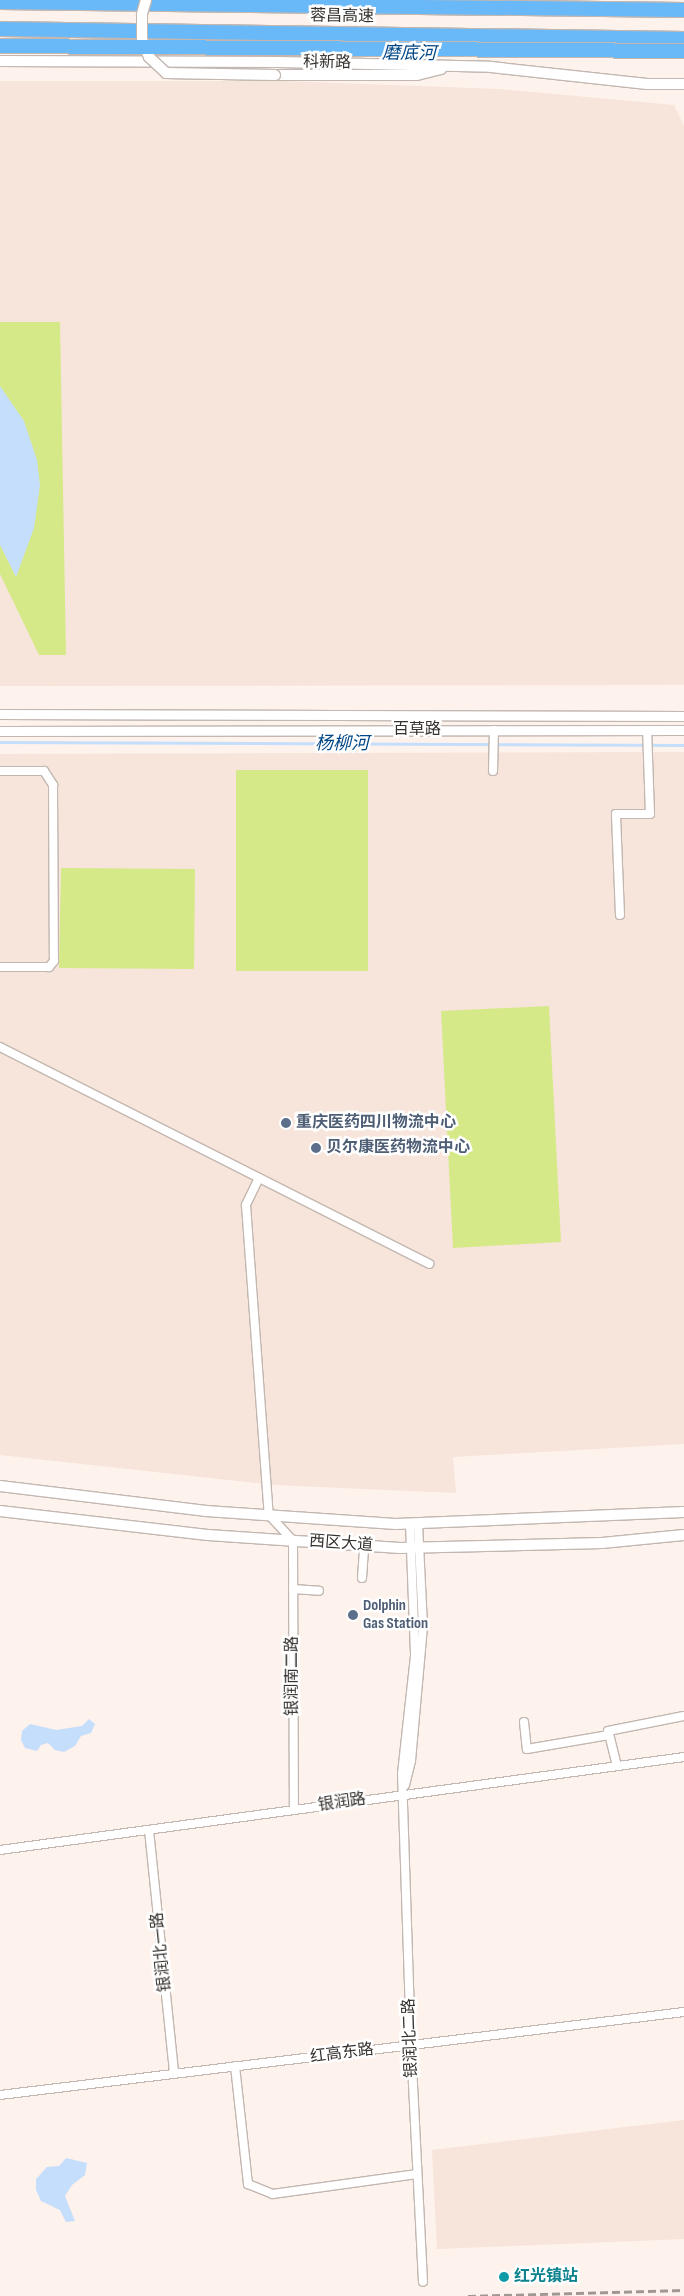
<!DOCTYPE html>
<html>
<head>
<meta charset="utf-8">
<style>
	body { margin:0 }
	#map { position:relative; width:684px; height:2296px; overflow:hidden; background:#fef2ec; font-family:"Sofia Sans Condensed","Noto Sans SC",sans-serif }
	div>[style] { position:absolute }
	.built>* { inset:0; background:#f7e4da }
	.green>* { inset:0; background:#d6e988 }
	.water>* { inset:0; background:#c4defc }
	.stream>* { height:2.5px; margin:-1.25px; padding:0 1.25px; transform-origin:1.25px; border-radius:1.25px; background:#c4defc }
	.roads { filter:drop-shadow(1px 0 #c2b7b1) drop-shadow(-1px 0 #c2b7b1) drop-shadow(0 1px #c2b7b1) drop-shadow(0 -1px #c2b7b1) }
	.minor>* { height:8px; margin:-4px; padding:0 4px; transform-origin:4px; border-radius:4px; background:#fff }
	.tertiary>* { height:9px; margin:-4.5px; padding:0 4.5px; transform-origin:4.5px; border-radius:4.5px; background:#fff }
	.secondary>* { height:10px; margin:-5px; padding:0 5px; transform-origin:5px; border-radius:5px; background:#fff }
	.motorway>* { height:14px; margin:-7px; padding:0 7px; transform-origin:7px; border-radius:7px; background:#69b9f9 }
	.rail>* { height:2.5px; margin-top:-1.25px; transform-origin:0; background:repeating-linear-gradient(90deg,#9f9792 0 8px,transparent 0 12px) }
	.bridges { filter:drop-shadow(1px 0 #c2b7b1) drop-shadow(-1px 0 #c2b7b1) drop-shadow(0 1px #c2b7b1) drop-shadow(0 -1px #c2b7b1) }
	.secondary-bridge>* { height:10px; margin:-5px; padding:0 5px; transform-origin:5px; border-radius:5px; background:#fff }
	.motorway-bridge>* { height:14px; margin:-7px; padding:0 7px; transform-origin:7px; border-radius:7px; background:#69b9f9 }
	.dots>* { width:14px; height:14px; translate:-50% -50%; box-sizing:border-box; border:2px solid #fff; border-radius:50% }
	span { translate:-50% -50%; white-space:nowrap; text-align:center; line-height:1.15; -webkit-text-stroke:5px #fff; paint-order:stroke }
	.street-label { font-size:16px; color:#35312e }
	.service-label { font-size:16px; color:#4e5e75; font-weight:700 }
	.left { translate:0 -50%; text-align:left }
	.culture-label { font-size:16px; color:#0d838f; font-weight:700 }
	.water-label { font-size:18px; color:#004686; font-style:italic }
</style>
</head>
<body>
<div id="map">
	<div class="built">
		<i style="clip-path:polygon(0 81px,283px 81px,499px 89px,674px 105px,684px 126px,684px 685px,0 686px)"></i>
		<i style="clip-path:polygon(684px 752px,684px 1444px,453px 1457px,456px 1493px,274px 1485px,0 1455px,0 754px)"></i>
		<i style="clip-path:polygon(684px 2120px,684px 2239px,437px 2249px,432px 2150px)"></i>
	</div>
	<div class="green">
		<i style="clip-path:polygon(0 322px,60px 322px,66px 655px,39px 655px,0 574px)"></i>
		<i style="clip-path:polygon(236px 770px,368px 770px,368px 971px,236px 971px)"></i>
		<i style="clip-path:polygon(61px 868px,195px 869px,194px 969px,59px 968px)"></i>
		<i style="clip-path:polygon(549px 1006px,561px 1242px,453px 1248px,441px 1011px)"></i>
	</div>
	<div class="water">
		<i style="clip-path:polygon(0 386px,24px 421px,37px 460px,40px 485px,34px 528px,16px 577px,0 545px)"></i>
		<i style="clip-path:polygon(89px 1719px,95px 1724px,91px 1733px,81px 1736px,75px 1746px,64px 1752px,55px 1750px,48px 1743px,41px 1745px,37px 1751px,25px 1748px,21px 1740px,22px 1731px,30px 1724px,56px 1730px,82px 1726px)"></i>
		<i style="clip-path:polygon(66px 2158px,87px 2163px,85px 2175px,72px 2185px,65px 2196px,75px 2221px,66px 2222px,60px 2210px,41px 2201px,36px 2190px,36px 2179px,47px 2167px,59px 2166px)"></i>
	</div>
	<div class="stream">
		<i style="left:0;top:742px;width:684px;rotate:0.25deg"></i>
	</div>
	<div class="roads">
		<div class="minor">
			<i style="left:0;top:771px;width:44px"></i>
			<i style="left:44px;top:771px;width:17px;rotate:57deg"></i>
			<i style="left:53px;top:785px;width:176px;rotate:89.7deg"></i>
			<i style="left:54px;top:961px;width:8px;rotate:130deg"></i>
			<i style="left:49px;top:967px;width:49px;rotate:180deg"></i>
			<i style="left:493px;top:771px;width:41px;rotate:-88.6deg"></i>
			<i style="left:620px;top:915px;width:101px;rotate:-92.3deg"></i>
			<i style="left:616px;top:814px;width:34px"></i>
			<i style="left:650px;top:814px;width:84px;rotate:-92deg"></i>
			<i style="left:0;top:1047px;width:481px;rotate:26.8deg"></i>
			<i style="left:259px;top:1178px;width:30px;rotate:116deg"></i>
			<i style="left:246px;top:1205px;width:311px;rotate:85.8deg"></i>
			<i style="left:269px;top:1515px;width:35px;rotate:47deg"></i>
			<i style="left:293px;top:1541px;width:269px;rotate:89.8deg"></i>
			<i style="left:410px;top:1523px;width:133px;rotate:87.8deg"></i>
			<i style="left:415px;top:1656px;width:119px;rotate:96.3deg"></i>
			<i style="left:402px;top:1774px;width:271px;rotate:88.1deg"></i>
			<i style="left:411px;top:2045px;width:237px;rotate:87.1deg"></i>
			<i style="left:362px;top:1578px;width:32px;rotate:-86deg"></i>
			<i style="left:293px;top:1589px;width:26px;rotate:4deg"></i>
			<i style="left:524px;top:1722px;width:27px;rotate:84deg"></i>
			<i style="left:527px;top:1749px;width:83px;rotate:-9.7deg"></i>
			<i style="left:617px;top:1766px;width:36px;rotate:-104deg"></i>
			<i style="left:608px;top:1731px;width:77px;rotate:-11.2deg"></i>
			<i style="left:405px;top:1785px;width:25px;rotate:-76deg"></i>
			<i style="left:411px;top:1761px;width:136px;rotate:-84.9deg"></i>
			<i style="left:423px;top:1626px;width:103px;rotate:-92.8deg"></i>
			<i style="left:149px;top:1830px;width:245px;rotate:84.1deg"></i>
			<i style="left:0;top:1850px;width:690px;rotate:-7.74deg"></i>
			<i style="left:235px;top:2066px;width:119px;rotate:83.7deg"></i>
			<i style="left:248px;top:2184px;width:27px;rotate:22deg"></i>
			<i style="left:273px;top:2194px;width:145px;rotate:-7.9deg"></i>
			<i style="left:0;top:2095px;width:689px;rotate:-6.92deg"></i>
		</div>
		<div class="tertiary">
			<i style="left:0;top:714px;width:684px;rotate:0.17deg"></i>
			<i style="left:0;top:731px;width:684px;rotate:-0.08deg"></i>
		</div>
		<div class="secondary">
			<i style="left:0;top:61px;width:278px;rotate:0.2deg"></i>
			<i style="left:278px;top:62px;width:213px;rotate:1.3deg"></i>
			<i style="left:491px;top:67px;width:157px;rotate:6.2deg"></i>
			<i style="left:647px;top:84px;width:37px"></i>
			<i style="left:275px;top:75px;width:142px"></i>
			<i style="left:417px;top:75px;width:25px;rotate:-14deg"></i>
			<i style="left:0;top:1486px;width:208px;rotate:6.9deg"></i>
			<i style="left:206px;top:1511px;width:190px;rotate:3.9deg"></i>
			<i style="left:396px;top:1524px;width:288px;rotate:-2.4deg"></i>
			<i style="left:0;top:1511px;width:209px;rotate:6.6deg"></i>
			<i style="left:208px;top:1535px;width:192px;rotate:3.9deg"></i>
			<i style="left:400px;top:1548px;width:202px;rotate:-1.4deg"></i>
			<i style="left:602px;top:1543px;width:82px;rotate:-5.6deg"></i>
		</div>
		<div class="motorway">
			<i style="left:0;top:2px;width:684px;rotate:0.67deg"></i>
			<i style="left:0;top:29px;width:684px;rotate:0.84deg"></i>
		</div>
	</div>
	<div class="rail">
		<i style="left:468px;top:2296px;width:216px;rotate:-1.6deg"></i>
	</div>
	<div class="bridges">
		<div class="secondary-bridge">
			<i style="left:146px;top:0;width:15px;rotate:106deg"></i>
			<i style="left:142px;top:14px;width:25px;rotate:90deg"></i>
			<i style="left:142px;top:39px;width:19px;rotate:69deg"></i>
			<i style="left:149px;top:57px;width:23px;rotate:43deg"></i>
			<i style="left:166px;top:73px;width:109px;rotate:1.1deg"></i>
		</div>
		<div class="motorway-bridge">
			<i style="left:0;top:46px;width:684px;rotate:0.42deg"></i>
		</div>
	</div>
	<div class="dots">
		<i style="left:286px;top:1123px;background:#5c6f8a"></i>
		<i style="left:316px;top:1148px;background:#5c6f8a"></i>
		<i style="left:353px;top:1615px;background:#5c6f8a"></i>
		<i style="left:504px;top:2277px;background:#0f9aa8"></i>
	</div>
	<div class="street-label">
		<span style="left:342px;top:17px;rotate:1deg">蓉昌高速</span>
		<span style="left:327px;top:63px;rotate:1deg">科新路</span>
		<span style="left:417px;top:730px">百草路</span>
		<span style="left:341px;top:1544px;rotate:4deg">西区大道</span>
		<span style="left:293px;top:1676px;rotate:-90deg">银润南二路</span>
		<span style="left:342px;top:1803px;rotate:-8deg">银润路</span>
		<span style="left:162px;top:1952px;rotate:-96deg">银润北一路</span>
		<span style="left:411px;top:2038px;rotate:-92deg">银润北二路</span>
		<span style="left:342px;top:2054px;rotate:-7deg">红高东路</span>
	</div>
	<div class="service-label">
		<span class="left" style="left:296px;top:1123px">重庆医药四川物流中心</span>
		<span class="left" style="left:326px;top:1148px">贝尔康医药物流中心</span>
		<span class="left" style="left:363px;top:1615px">Dolphin<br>Gas Station</span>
	</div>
	<div class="culture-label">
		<span class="left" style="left:514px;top:2277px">红光镇站</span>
	</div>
	<div class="water-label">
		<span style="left:409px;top:54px;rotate:1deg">磨底河</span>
		<span style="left:342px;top:744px">杨柳河</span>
	</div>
</div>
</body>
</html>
